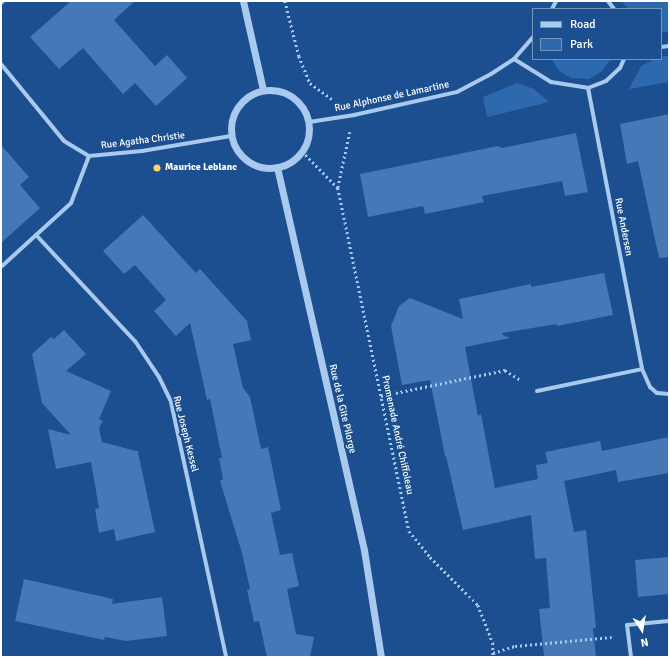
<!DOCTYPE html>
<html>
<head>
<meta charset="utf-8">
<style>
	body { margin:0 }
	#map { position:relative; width:670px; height:658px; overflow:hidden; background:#1b4f8f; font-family:Signika,sans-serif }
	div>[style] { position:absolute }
	.green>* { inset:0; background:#2e69ad }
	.building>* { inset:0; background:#4478b7 }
	.path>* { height:2.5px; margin-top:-1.25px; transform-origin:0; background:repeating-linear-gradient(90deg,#a9c9ee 0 2px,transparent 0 5px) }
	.minor>* { height:4px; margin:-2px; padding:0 2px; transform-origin:2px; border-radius:2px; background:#a9c9ee }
	.tertiary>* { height:7px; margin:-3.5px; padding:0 3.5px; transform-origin:3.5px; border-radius:3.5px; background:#a9c9ee }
	.tertiary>.ring { margin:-3.5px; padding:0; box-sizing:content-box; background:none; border:7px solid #a9c9ee; border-radius:50% }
	.dots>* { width:11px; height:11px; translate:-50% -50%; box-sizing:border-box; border:2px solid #1b4f8f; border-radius:50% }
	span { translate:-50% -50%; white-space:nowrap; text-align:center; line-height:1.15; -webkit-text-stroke:4px #1b4f8f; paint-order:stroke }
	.street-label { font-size:10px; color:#fff }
	.poi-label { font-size:10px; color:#fff; font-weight:700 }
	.left { translate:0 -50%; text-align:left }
	.frame { position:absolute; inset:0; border:2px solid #fff; pointer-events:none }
	.legend { position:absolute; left:532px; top:8px; width:130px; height:52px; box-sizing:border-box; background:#1b4f8f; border:1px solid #7695bc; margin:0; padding:5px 7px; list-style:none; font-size:12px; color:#fff }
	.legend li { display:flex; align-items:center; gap:8px; height:20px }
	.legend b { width:20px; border:1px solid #7695bc }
	.north { position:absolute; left:622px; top:610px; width:40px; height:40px; -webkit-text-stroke:3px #1b4f8f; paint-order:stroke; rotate:168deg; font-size:11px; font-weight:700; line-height:16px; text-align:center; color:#fff }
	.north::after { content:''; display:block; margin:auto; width:14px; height:18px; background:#fff; clip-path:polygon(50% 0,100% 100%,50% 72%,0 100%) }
</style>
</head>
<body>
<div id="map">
	<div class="green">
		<i style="clip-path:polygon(621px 1px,669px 1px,669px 32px,661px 32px,661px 9px,629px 9px)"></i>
		<i style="clip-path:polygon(661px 56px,669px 56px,669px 82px,629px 89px,641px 66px,655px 59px,661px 59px)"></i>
		<i style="clip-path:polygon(552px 59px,611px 59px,601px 72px,589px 79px,571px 78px,558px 70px)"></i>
		<i style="clip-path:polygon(517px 83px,534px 89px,549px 102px,487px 117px,483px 97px)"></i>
	</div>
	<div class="building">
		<i style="clip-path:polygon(71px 1px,135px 1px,114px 20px,155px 66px,167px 55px,187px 78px,156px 106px,135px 83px,123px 94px,83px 48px,59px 69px,30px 37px)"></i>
		<i style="clip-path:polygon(669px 114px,669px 257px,659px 258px,638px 161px,627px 164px,620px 124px)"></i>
		<i style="clip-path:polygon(576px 133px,588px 192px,565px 196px,562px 181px,482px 196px,484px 202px,425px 214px,423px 206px,368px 217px,360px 174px,498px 146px,502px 148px)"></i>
		<i style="clip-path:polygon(1px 145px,29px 177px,20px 185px,40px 208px,1px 243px)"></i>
		<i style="clip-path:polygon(143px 215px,196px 273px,200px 269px,247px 321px,251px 340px,233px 344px,243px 388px,250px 397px,261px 449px,268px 447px,281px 510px,271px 513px,280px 555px,292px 553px,299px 586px,287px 589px,296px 634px,314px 637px,310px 657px,267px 657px,259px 621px,254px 622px,247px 590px,250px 589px,242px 553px,220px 481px,223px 479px,219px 458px,222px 458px,210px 399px,207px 400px,190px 323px,176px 336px,154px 311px,166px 300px,135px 265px,124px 274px,103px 251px)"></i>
		<i style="clip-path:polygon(604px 273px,613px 315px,557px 326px,557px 324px,502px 333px,503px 335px,510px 338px,465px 347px,478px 416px,481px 414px,495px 488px,538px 479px,536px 465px,548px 463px,545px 452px,600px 441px,602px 451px,669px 437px,669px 473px,618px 482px,616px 470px,564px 481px,574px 532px,586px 530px,596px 628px,593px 628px,596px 657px,544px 657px,539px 609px,550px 608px,548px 584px,546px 558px,535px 559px,531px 515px,463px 530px,446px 456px,445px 456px,430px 380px,402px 385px,391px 326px,399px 306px,410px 298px,463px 319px,459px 299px,531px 284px,531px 287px)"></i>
		<i style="clip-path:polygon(64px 330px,86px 354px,66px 371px,111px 391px,99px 419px,103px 421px,99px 428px,102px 442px,140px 452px,138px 452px,155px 532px,116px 541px,114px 529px,99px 533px,95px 509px,99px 508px,91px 462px,56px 469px,48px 429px,71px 435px,42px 403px,32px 354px,51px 337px,54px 339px)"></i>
		<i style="clip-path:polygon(669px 557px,669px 594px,638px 597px,635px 560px)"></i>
		<i style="clip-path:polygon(24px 579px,113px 599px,112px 604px,162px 597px,167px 636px,126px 641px,105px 637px,104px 640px,15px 621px)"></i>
	</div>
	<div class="path">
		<i style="left:285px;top:1px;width:57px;rotate:75.7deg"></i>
		<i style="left:299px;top:56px;width:29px;rotate:68deg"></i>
		<i style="left:310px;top:83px;width:29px;rotate:36deg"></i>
		<i style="left:350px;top:132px;width:57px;rotate:102.1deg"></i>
		<i style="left:338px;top:188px;width:350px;rotate:78.3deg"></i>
		<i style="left:409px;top:531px;width:33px;rotate:51deg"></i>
		<i style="left:430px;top:557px;width:68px;rotate:45deg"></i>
		<i style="left:478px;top:605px;width:41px;rotate:68.5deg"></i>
		<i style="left:493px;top:643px;width:14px;rotate:90deg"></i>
		<i style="left:302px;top:151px;width:52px;rotate:45.8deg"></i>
		<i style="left:381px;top:396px;width:127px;rotate:-11.8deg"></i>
		<i style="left:505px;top:370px;width:20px;rotate:33deg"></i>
		<i style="left:493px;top:653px;width:23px;rotate:-18deg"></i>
		<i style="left:515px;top:646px;width:97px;rotate:-5.3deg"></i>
	</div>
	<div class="minor">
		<i style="left:608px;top:1px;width:10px;rotate:53deg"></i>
		<i style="left:1px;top:3px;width:3px;rotate:-45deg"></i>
		<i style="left:552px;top:9px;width:9px;rotate:-63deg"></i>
		<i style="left:661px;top:47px;width:8px;rotate:-7deg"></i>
		<i style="left:514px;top:59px;width:44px;rotate:31.9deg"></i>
		<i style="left:551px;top:82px;width:37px;rotate:9deg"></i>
		<i style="left:588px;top:88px;width:19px;rotate:-21deg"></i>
		<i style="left:606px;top:81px;width:19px;rotate:-43deg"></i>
		<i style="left:620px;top:68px;width:10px;rotate:-66deg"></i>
		<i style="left:1px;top:64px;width:99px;rotate:50.7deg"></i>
		<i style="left:64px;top:141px;width:29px;rotate:31deg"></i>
		<i style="left:89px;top:156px;width:53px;rotate:-5.4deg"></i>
		<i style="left:142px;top:151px;width:90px;rotate:-9.6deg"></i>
		<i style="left:588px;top:88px;width:286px;rotate:79.1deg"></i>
		<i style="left:642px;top:369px;width:20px;rotate:66deg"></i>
		<i style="left:650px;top:387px;width:9px;rotate:41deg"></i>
		<i style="left:657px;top:393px;width:12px;rotate:5deg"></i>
		<i style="left:309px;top:122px;width:46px;rotate:-8.8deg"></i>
		<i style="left:354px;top:115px;width:106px;rotate:-12.6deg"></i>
		<i style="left:457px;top:92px;width:38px;rotate:-28deg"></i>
		<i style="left:491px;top:74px;width:27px;rotate:-33deg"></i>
		<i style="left:514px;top:59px;width:29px;rotate:-49deg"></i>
		<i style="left:36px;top:235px;width:145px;rotate:47deg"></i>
		<i style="left:135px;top:341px;width:43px;rotate:56.3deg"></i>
		<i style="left:159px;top:377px;width:28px;rotate:64deg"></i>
		<i style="left:171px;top:402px;width:261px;rotate:77.8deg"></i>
		<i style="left:1px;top:267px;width:95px;rotate:-42.4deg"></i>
		<i style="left:71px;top:203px;width:50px;rotate:-69deg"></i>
		<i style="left:537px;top:391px;width:107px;rotate:-11.8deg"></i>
		<i style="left:631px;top:657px;width:32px;rotate:-97deg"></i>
		<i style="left:627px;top:625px;width:42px;rotate:-5.4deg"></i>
	</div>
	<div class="tertiary">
		<i style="left:243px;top:1px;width:91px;rotate:77.3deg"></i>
		<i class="ring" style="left:231px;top:90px;width:71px;height:71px"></i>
		<i style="left:277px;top:167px;width:393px;rotate:77.2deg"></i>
		<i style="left:364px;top:550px;width:108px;rotate:81deg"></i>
	</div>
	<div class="dots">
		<i style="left:157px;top:168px;background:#ffd166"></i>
	</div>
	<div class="street-label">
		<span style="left:392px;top:97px;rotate:-12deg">Rue Alphonse de Lamartine</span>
		<span style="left:143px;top:141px;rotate:-7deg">Rue Agatha Christie</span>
		<span style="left:623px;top:227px;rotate:79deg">Rue Andersen</span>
		<span style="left:342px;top:409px;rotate:77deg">Rue de la Gite Pilorge</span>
		<span style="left:185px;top:434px;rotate:76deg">Rue Joseph Kessel</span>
		<span style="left:397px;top:435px;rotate:78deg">Promenade André Chiffoleau</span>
	</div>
	<div class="poi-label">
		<span class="left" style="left:165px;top:168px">Maurice Leblanc</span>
	</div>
	<div class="frame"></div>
	<ul class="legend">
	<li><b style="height:5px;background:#a9c9ee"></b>Road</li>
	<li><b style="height:11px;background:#2e69ad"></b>Park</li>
	</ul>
	<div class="north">N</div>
</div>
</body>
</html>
